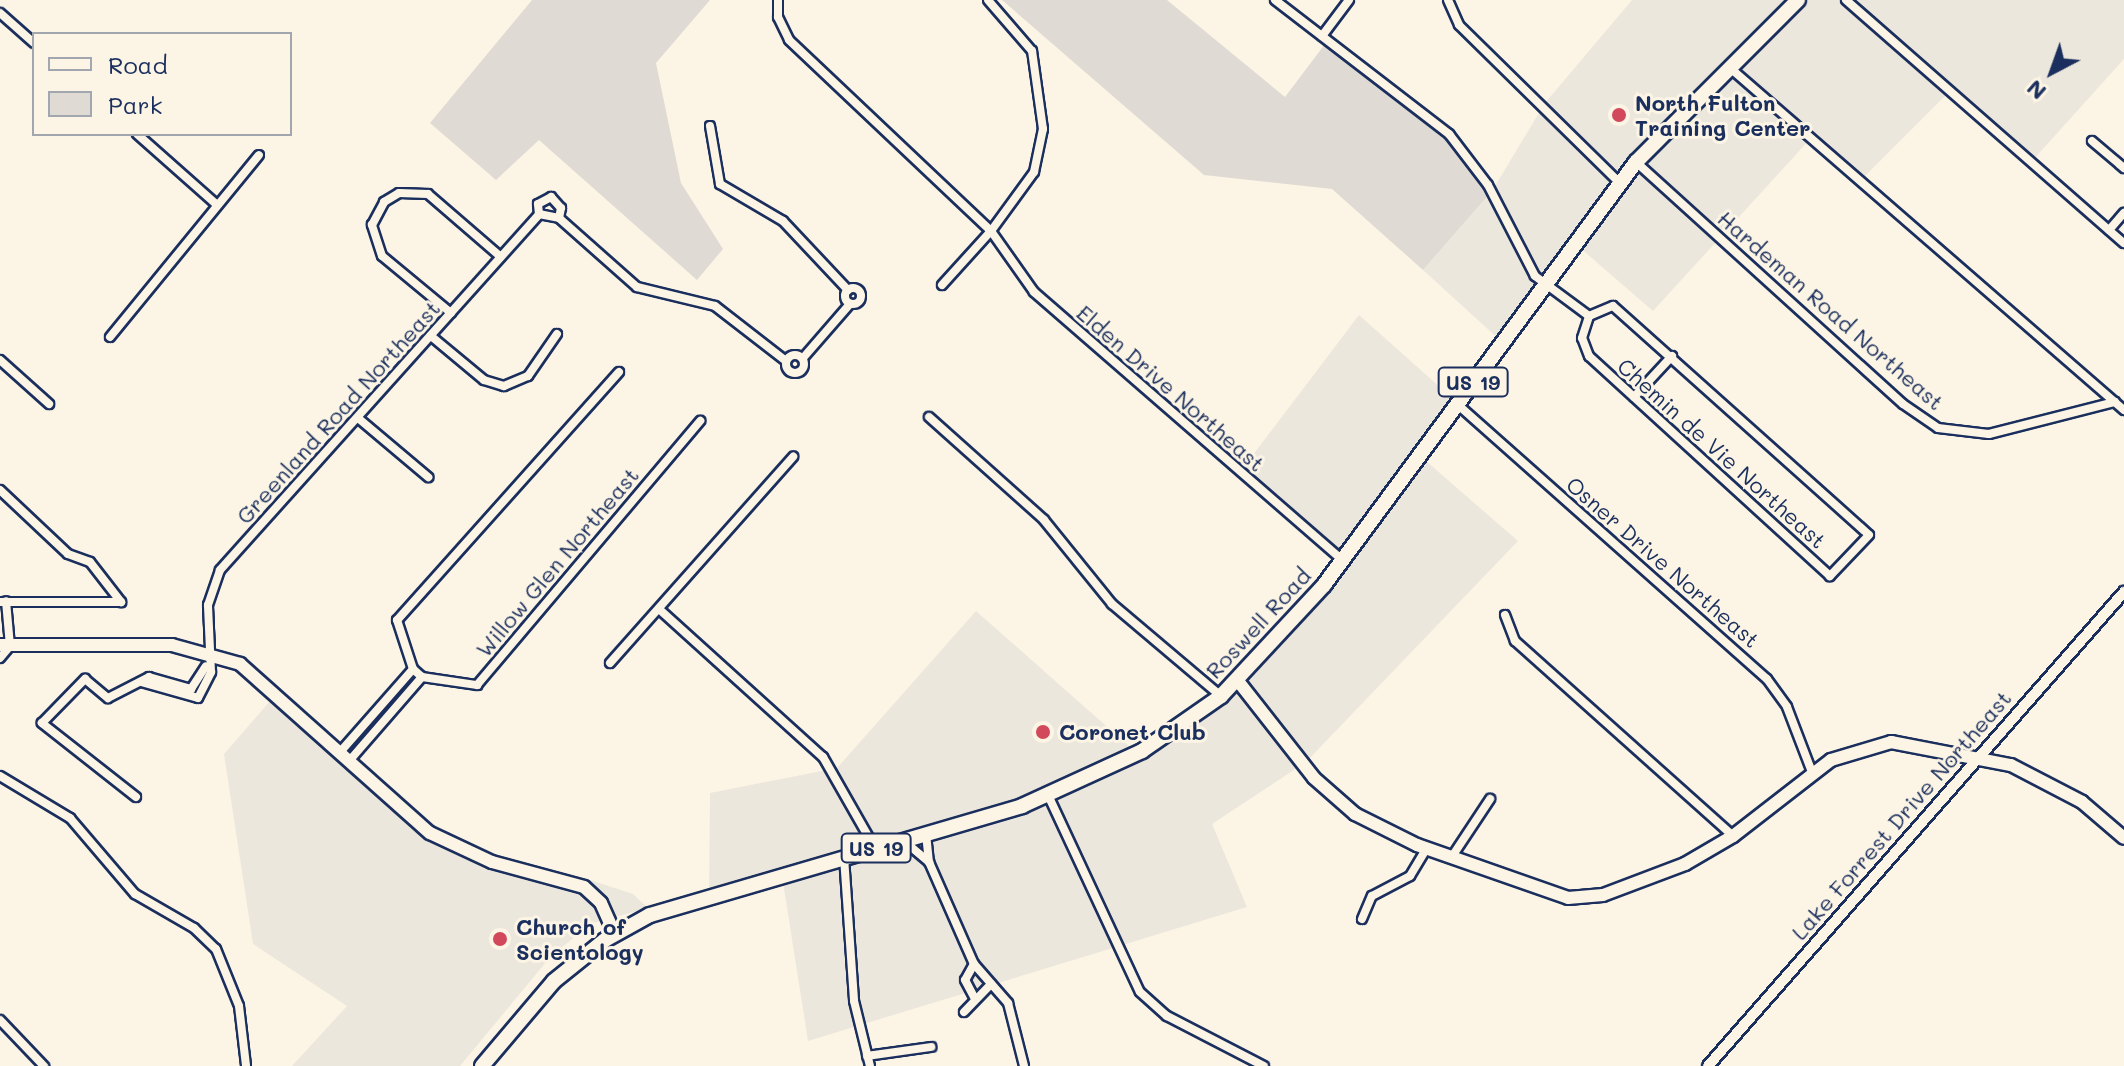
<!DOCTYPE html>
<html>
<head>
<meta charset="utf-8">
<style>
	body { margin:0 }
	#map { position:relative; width:2124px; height:1066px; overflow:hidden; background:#fcf5e5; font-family:Mali,sans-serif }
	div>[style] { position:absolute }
	.built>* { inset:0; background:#ece7dc }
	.green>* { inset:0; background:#dfdbd4 }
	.roads { filter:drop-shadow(2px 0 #1b2f5e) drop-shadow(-2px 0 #1b2f5e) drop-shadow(0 2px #1b2f5e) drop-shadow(0 -2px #1b2f5e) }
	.minor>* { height:8px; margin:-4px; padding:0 4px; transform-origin:4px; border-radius:4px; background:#fcf5e5 }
	.minor>.ring { margin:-4px; padding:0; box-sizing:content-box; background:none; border:8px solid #fcf5e5; border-radius:50% }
	.tertiary>* { height:10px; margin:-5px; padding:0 5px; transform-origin:5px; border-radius:5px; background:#fcf5e5 }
	.secondary>* { height:12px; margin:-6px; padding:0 6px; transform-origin:6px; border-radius:6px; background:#fcf5e5 }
	.primary>* { height:14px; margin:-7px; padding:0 7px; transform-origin:7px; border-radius:7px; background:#fcf5e5 }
	.dots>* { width:22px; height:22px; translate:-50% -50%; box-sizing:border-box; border:4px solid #fcf5e5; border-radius:50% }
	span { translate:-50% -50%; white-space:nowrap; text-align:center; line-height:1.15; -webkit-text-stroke:6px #fcf5e5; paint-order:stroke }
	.shield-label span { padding:2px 6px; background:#fcf5e5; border:2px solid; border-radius:6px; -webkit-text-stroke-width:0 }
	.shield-label { font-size:20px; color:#1b2f5e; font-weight:700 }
	.poi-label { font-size:22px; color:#1b2f5e; font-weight:700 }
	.left { translate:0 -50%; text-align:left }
	.street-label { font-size:22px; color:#1b2f5e }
	.legend { position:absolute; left:32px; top:32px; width:260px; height:104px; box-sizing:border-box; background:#fcf5e5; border:2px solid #a2a6af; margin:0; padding:10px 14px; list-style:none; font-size:24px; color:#1b2f5e }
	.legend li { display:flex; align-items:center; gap:16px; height:40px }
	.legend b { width:40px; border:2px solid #a2a6af }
	.north { position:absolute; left:2012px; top:32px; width:80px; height:80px; -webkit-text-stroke:6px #fcf5e5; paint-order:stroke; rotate:221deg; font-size:22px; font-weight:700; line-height:32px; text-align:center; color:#1b2f5e }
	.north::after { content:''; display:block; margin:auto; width:28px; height:36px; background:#1b2f5e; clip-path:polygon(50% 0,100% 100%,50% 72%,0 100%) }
</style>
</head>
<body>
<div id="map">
	<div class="built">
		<i style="clip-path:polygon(1632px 0,2124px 0,2124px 59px,2033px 160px,1952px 89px,1861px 180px,1813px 136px,1653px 311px,1579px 247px,1502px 342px,1423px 270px,1492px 191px,1545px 103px)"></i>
		<i style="clip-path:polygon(1359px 315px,1460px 405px,1426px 461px,1518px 541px,1306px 762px,1212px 824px,1247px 907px,808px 1041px,782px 876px,709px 896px,710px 793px,837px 768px,976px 611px,1139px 755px,1188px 725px,1260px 665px,1342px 560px,1240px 472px)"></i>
		<i style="clip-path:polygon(278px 692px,407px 816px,497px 865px,590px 880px,633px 894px,648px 908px,593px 923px,552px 955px,460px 1066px,292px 1066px,347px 1006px,253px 944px,224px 754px)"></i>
	</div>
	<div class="green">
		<i style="clip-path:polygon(532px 0,710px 0,656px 63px,681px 183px,723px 249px,697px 280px,539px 140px,496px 180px,430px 123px)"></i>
		<i style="clip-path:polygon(1002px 0,1167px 0,1285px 97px,1331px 36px,1464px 145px,1492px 191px,1423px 270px,1332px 189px,1204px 175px)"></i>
	</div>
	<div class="roads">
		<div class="minor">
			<i style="left:778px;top:0;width:17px;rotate:90deg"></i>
			<i style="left:778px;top:17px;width:25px;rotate:64deg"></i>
			<i style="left:789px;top:40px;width:278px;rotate:43.4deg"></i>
			<i style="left:991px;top:231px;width:73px;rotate:-53.9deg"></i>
			<i style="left:1034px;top:172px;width:44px;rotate:-78.2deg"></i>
			<i style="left:1043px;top:129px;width:79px;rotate:-98deg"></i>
			<i style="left:1032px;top:51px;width:67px;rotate:-130.8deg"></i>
			<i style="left:1275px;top:0;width:220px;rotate:37.6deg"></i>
			<i style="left:1449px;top:134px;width:64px;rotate:52.6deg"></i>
			<i style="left:1488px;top:185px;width:102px;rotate:62.7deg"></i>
			<i style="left:1535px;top:276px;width:67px;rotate:36.5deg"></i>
			<i style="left:1448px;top:0;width:27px;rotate:66deg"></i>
			<i style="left:1459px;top:25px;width:226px;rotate:44.5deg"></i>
			<i style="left:1846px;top:0;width:369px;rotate:41.2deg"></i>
			<i style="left:0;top:13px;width:45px;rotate:41.4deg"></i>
			<i style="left:1322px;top:36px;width:45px;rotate:-53.1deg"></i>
			<i style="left:1729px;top:67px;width:523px;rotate:40.97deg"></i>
			<i style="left:710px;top:126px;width:59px;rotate:80.2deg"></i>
			<i style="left:720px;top:184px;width:73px;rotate:30.4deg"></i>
			<i style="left:783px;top:221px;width:95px;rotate:46.7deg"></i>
			<i style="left:137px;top:134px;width:104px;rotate:41.5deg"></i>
			<i style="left:2092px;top:141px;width:42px;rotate:40.2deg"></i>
			<i style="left:1636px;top:162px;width:360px;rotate:42.2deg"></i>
			<i style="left:1903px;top:404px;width:42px;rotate:34.4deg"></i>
			<i style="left:1938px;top:428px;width:51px;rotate:6.7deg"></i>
			<i style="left:1989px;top:434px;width:130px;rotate:-14.3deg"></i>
			<i style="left:539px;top:214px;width:20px;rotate:11deg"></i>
			<i style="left:559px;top:218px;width:104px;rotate:41.5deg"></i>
			<i style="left:637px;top:287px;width:80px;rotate:13.7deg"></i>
			<i style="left:715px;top:306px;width:90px;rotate:37.8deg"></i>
			<i style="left:539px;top:214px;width:10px;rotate:-96deg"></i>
			<i style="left:538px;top:204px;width:15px;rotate:-28deg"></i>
			<i style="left:551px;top:197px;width:15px;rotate:48deg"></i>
			<i style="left:561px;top:208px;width:10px;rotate:101deg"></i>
			<i style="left:2109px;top:230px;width:23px;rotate:-49deg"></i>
			<i style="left:942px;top:285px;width:73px;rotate:-47.8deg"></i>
			<i style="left:991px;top:231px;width:75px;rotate:54.8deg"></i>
			<i style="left:1034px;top:292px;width:408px;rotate:41deg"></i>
			<i class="ring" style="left:845px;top:288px;width:8px;height:8px"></i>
			<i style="left:1613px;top:306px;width:343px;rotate:41.8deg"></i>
			<i style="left:1869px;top:535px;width:57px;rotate:133.6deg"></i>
			<i style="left:1830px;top:576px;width:326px;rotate:-137.6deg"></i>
			<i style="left:1589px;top:356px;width:19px;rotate:-111deg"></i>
			<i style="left:1582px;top:338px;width:23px;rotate:-72deg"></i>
			<i style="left:1589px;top:316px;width:26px;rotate:-23deg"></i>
			<i style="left:451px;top:313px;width:89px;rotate:-140.4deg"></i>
			<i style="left:382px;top:256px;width:33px;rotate:-108deg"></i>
			<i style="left:372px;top:225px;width:26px;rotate:-62deg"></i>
			<i style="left:384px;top:202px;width:17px;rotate:-31deg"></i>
			<i style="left:399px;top:193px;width:29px;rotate:2deg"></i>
			<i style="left:428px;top:194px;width:96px;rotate:40.8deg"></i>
			<i style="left:431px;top:336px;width:69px;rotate:39.7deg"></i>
			<i style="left:484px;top:380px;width:21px;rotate:17deg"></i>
			<i style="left:504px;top:386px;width:26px;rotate:-23deg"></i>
			<i style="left:528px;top:376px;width:51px;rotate:-55.4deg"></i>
			<i style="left:110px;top:337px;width:235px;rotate:-50.7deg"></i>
			<i class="ring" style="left:786px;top:355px;width:10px;height:10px"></i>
			<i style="left:803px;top:358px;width:72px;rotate:-49deg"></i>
			<i style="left:0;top:360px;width:66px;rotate:41.9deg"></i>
			<i style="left:619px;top:372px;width:333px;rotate:131.8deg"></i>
			<i style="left:397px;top:620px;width:52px;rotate:71.9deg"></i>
			<i style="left:413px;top:669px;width:12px;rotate:42deg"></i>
			<i style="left:422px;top:677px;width:56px;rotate:8.3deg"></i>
			<i style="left:477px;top:685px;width:346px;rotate:-49.8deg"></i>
			<i style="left:1634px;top:397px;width:56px;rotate:-47.2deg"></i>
			<i style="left:1457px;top:404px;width:414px;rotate:41.6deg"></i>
			<i style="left:1767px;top:679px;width:34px;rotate:54deg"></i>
			<i style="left:1787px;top:707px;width:70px;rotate:69deg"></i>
			<i style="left:929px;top:417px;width:154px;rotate:41.8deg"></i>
			<i style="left:1044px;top:520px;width:108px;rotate:51deg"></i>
			<i style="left:1112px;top:604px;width:143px;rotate:40.2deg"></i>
			<i style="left:358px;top:418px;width:92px;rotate:40.1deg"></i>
			<i style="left:0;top:490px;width:93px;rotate:43.3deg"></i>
			<i style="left:68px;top:554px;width:23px;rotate:20deg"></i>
			<i style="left:90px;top:562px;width:51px;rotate:52.2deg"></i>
			<i style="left:121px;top:602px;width:121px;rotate:180deg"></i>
			<i style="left:659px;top:609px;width:221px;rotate:42.1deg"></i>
			<i style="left:823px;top:757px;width:105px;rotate:60.3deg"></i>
			<i style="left:1505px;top:615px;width:28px;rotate:69deg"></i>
			<i style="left:1515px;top:641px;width:292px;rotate:41.8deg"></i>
			<i style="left:0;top:658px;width:16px;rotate:-50deg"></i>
			<i style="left:10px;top:646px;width:45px;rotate:-95.1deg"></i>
			<i style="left:610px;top:663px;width:276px;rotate:-48.4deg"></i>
			<i style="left:141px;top:682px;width:59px;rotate:15.7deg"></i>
			<i style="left:198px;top:698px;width:29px;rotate:-63deg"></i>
			<i style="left:211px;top:672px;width:67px;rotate:-92.6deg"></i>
			<i style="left:208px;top:605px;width:37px;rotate:-71deg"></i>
			<i style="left:220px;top:570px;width:478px;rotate:-48.1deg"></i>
			<i style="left:341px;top:751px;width:109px;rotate:-48.7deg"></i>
			<i style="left:350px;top:760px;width:110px;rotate:-49.1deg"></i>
			<i style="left:0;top:776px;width:82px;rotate:31deg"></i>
			<i style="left:70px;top:818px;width:100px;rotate:49.5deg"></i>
			<i style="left:135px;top:894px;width:68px;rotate:30deg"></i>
			<i style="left:194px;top:928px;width:30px;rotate:44deg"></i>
			<i style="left:216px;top:949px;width:61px;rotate:68deg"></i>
			<i style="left:239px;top:1006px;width:60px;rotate:83.3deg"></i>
			<i style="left:1048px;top:795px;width:217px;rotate:65deg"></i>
			<i style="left:1140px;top:992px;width:36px;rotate:42deg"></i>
			<i style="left:1167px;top:1016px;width:109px;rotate:27.3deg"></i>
			<i style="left:136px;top:797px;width:120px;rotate:-141.8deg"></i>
			<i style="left:42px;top:723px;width:62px;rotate:-45.7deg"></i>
			<i style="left:85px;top:679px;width:30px;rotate:40deg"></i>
			<i style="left:108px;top:698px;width:46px;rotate:-27.1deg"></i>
			<i style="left:149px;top:677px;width:44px;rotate:15.9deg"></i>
			<i style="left:191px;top:689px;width:27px;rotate:-57deg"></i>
			<i style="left:926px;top:834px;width:28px;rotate:84deg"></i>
			<i style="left:904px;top:841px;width:33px;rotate:40deg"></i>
			<i style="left:929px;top:862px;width:111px;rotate:66.2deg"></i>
			<i style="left:974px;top:964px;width:52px;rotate:48.9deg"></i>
			<i style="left:1008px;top:1003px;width:65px;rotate:75.7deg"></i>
			<i style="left:844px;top:857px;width:144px;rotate:86deg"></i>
			<i style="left:854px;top:1001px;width:67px;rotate:76.2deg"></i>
			<i style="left:1451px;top:858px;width:71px;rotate:-56.5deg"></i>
			<i style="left:1362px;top:919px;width:25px;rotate:-67deg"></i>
			<i style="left:1372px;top:896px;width:43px;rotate:-27.8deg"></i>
			<i style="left:1410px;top:876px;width:31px;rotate:-59deg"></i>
			<i style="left:974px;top:964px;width:18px;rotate:119deg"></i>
			<i style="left:965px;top:980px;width:21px;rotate:62deg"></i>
			<i style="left:964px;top:1012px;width:39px;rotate:-46deg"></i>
			<i style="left:0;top:1020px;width:64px;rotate:46.3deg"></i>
			<i style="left:867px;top:1056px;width:65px;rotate:-8deg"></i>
		</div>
		<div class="tertiary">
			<i style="left:1708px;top:1066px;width:631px;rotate:-48.73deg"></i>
		</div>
		<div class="secondary">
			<i style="left:0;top:645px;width:172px"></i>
			<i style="left:172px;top:645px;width:71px;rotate:15.6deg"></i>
			<i style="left:240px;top:664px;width:254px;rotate:41.7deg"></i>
			<i style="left:430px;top:833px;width:68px;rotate:25.1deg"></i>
			<i style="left:492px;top:862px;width:95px;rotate:15.2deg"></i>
			<i style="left:584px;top:887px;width:23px;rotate:43deg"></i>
			<i style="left:601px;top:903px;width:34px;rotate:66deg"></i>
			<i style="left:1238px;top:681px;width:123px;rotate:51.9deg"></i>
			<i style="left:1314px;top:778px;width:55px;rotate:41.3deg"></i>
			<i style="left:1355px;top:814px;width:69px;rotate:26.6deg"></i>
			<i style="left:1417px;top:845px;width:160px;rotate:19.3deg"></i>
			<i style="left:1568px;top:898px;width:35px;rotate:-5deg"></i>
			<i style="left:1603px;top:895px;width:88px;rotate:-20.7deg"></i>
			<i style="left:1685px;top:864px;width:56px;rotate:-30.3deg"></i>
			<i style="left:1733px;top:836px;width:124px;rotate:-37.8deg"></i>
			<i style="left:1831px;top:760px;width:63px;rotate:-16.7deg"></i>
			<i style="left:1891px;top:742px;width:122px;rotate:10.9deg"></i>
			<i style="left:2011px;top:765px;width:80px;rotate:27.5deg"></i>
			<i style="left:2082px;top:802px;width:55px;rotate:40.6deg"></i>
		</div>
		<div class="primary">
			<i style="left:482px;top:1066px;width:111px;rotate:-49.7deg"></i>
			<i style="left:554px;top:981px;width:65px;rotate:-38.8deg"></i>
			<i style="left:605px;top:940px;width:51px;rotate:-29.1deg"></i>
			<i style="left:650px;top:915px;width:388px;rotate:-16.3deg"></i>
			<i style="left:1022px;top:806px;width:132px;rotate:-24.6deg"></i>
			<i style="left:1142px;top:751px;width:96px;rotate:-34.8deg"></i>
			<i style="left:1221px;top:696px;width:151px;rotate:-47.1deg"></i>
			<i style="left:1324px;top:585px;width:526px;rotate:-53.59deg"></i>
			<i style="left:1636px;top:162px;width:229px;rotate:-45deg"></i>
		</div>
	</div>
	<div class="dots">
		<i style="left:1619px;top:115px;background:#d1495b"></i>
		<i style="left:1043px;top:732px;background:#d1495b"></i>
		<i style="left:500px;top:939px;background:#d1495b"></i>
	</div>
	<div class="shield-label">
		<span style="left:1473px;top:382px">US 19</span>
		<span style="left:876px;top:848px">US 19</span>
	</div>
	<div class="poi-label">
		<span class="left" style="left:1635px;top:115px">North Fulton<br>Training Center</span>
		<span class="left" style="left:1059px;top:732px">Coronet Club</span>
		<span class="left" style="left:516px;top:939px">Church of<br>Scientology</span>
	</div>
	<div class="street-label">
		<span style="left:1831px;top:310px;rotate:41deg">Hardeman Road Northeast</span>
		<span style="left:1171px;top:388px;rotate:41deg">Elden Drive Northeast</span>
		<span style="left:338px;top:412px;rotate:-48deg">Greenland Road Northeast</span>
		<span style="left:1722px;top:453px;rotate:42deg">Chemin de Vie Northeast</span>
		<span style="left:557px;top:562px;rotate:-50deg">Willow Glen Northeast</span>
		<span style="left:1663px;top:562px;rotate:41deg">Osner Drive Northeast</span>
		<span style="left:1258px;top:623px;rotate:-47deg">Roswell Road</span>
		<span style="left:1901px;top:815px;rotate:-49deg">Lake Forrest Drive Northeast</span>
	</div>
	<ul class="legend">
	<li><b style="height:10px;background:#fcf5e5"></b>Road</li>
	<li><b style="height:22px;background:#dfdbd4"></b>Park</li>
	</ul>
	<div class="north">N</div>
</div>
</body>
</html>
